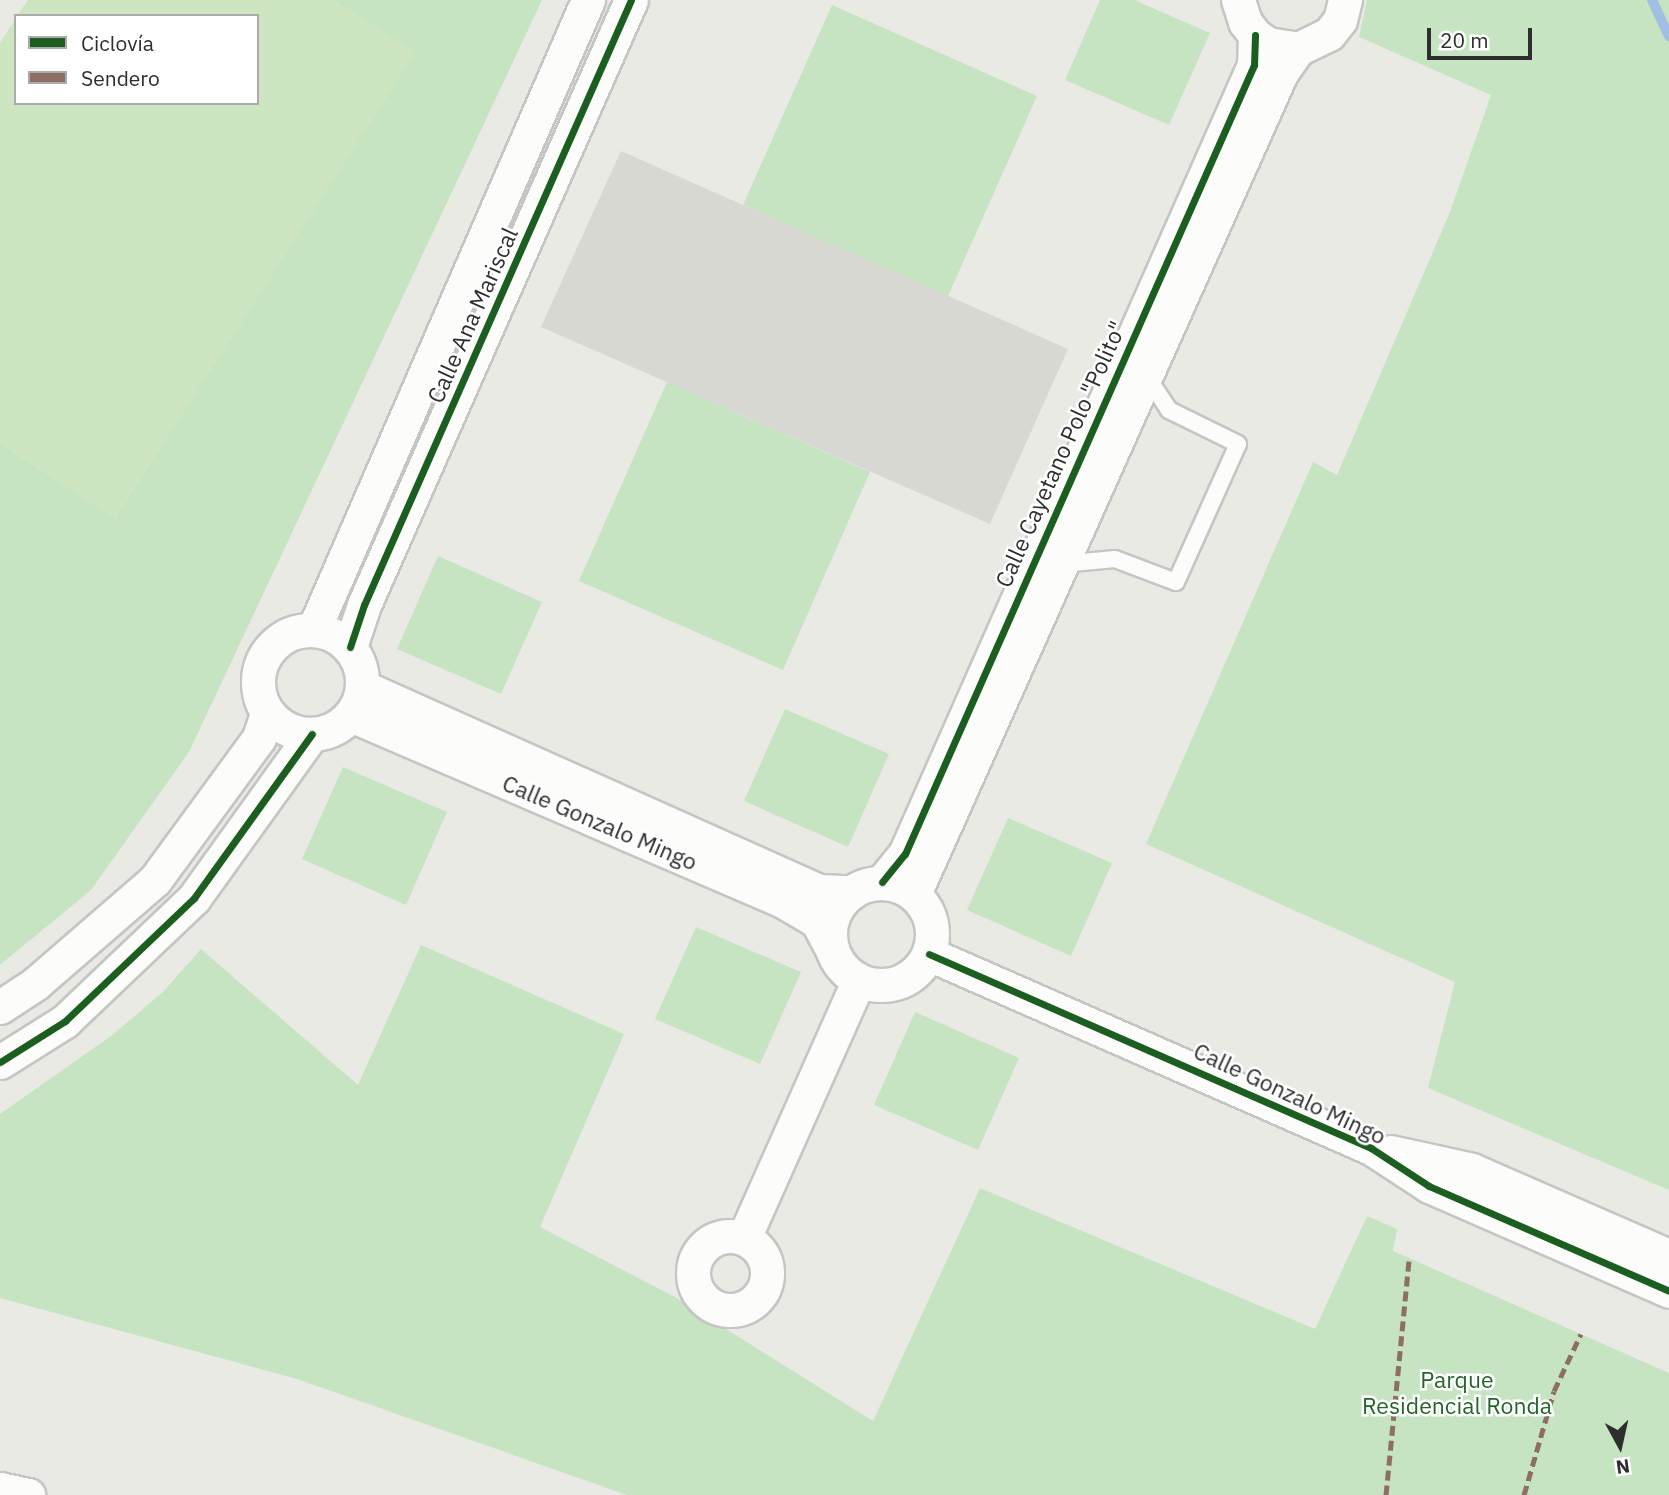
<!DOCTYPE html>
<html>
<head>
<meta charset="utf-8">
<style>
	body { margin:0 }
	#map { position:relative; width:1669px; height:1495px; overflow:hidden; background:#eaeae5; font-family:"IBM Plex Sans",sans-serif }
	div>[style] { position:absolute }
	.green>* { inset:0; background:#c6e3c2 }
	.pitch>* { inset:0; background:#cde6c1 }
	.plaza>* { inset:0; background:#d8d8d3 }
	.stream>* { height:10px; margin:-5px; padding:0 5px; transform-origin:5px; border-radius:5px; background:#a1bfe3 }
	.roads { filter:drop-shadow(2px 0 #c5c5c4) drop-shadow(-2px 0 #c5c5c4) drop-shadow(0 2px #c5c5c4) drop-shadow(0 -2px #c5c5c4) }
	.service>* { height:16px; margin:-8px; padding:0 8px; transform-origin:8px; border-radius:8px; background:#fcfcfb }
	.minor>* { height:33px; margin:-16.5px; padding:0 16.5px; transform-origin:16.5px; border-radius:16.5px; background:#fcfcfb }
	.minor>.ring { margin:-16.5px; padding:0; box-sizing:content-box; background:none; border:33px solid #fcfcfb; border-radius:50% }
	.quiet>* { height:5px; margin-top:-2.5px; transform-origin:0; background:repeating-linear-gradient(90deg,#8d6e63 0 10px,transparent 0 15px) }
	.cycleway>* { height:7px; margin:-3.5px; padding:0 3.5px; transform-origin:3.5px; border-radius:3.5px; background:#1b5e20 }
	span { translate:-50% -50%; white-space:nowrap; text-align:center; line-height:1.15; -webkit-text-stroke:5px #fff; paint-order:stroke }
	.street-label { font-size:23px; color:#2e2e2e }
	.park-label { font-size:23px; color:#246529 }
	.legend { position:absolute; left:14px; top:14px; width:245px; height:91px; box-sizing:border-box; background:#fff; border:2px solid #ababab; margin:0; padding:9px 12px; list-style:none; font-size:21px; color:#2e2e2e }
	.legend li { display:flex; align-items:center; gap:14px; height:35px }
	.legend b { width:35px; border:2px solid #ababab }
	.north { position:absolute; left:1585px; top:1411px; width:70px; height:70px; -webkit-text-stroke:5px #fff; paint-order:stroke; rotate:172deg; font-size:19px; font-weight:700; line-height:28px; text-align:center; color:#2e2e2e }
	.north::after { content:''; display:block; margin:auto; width:24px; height:32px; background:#2e2e2e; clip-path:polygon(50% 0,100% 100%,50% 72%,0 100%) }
	.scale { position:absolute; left:1427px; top:28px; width:105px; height:32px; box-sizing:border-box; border:4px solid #2e2e2e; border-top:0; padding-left:9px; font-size:21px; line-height:24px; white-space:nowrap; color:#2e2e2e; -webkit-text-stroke:5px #fff; paint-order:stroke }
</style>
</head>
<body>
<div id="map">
	<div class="green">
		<i style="clip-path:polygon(333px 0,542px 0,189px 752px,91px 890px,0 965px,0 443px,115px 518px,415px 52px)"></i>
		<i style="clip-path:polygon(1100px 0,1134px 0,1210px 33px,1169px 125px,1065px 80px)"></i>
		<i style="clip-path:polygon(1367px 0,1669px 0,1669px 1190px,1428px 1088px,1455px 982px,1146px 844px,1313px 462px,1337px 475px,1450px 212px,1491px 95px,1359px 37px)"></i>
		<i style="clip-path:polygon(832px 5px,1037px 96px,948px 296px,743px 205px)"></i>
		<i style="clip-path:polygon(667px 382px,870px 472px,783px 670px,579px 581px)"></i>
		<i style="clip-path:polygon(438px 556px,542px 602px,501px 694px,397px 649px)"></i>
		<i style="clip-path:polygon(785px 709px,889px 754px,848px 847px,744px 801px)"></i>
		<i style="clip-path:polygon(343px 767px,447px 812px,406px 905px,302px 859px)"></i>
		<i style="clip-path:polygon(1008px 818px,1112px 863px,1071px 956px,967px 910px)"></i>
		<i style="clip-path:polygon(696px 927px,801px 972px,760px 1064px,655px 1019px)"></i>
		<i style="clip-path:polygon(421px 945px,624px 1034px,540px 1227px,675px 1297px,873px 1421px,980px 1188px,1315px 1329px,1367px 1216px,1397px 1229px,1393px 1251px,1669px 1373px,1669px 1495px,627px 1495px,297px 1379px,0 1298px,0 1114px,111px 1036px,163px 992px,201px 949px,358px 1085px)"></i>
		<i style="clip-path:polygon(915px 1012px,1019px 1058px,978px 1150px,874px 1105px)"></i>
	</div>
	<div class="pitch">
		<i style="clip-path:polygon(28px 0,333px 0,416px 52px,115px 518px,0 443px,0 43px,16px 18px,16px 103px,257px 103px,257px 16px,17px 16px)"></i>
	</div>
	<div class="plaza">
		<i style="clip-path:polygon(621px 151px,1068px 349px,990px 524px,541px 327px)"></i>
	</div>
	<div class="stream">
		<i style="left:1652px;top:0;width:40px;rotate:65deg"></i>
	</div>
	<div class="roads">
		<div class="service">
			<i style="left:1062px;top:564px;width:53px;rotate:-5.4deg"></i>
			<i style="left:1115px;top:559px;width:65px;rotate:20.7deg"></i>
			<i style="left:1176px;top:582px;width:151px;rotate:-65.8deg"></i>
			<i style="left:1238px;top:444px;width:77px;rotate:-153.8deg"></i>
			<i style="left:1169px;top:410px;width:42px;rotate:-123.3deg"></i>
		</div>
		<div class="minor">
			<i style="left:1238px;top:0;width:23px;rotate:72deg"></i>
			<i style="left:1245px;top:22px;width:16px;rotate:52deg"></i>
			<i style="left:1255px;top:35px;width:16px;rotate:35deg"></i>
			<i style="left:1268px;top:44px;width:30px;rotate:9deg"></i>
			<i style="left:1298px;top:49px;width:34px;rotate:-26deg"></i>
			<i style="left:1329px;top:34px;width:18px;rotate:-52deg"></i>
			<i style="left:1340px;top:20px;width:21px;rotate:-76deg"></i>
			<i style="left:314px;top:629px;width:686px;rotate:-66.46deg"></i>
			<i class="ring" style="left:258px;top:630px;width:71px;height:71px"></i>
			<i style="left:350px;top:647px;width:44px;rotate:-71.6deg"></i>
			<i style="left:364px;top:605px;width:661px;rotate:-66.19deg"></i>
			<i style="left:363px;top:687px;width:499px;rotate:24.1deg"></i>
			<i style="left:818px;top:891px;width:34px;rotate:2deg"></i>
			<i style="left:351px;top:715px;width:468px;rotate:23.3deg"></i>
			<i style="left:781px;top:900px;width:42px;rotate:30.3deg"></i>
			<i style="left:817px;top:921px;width:32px;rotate:62deg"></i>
			<i style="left:882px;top:882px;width:36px;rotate:-51deg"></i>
			<i style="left:905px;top:854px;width:863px;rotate:-66.14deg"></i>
			<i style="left:1254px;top:65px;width:30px;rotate:-88deg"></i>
			<i class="ring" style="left:830px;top:883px;width:69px;height:69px"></i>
			<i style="left:914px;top:894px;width:899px;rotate:-65.91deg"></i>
			<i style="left:1281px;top:73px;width:29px;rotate:-55deg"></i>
			<i style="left:929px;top:954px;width:483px;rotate:23.7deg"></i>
			<i style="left:1371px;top:1148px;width:69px;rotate:33.2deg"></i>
			<i style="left:1429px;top:1186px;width:262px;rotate:23.6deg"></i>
			<i style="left:0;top:1007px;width:42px;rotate:-33.3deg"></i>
			<i style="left:35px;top:984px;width:159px;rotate:-40.9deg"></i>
			<i style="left:155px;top:880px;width:176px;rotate:-53.8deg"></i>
			<i style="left:259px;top:738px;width:25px;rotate:-72deg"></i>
			<i style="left:0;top:1062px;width:77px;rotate:-32.2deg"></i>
			<i style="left:65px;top:1021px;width:178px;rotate:-43.6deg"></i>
			<i style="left:194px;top:898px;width:202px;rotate:-54.3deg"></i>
			<i style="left:1391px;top:1152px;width:83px;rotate:12.5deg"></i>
			<i style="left:1472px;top:1170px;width:215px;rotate:23.6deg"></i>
			<i class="ring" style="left:693px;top:1236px;width:41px;height:41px"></i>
			<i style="left:744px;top:1238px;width:282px;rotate:-66deg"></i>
			<i style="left:0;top:1489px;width:29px;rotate:12deg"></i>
		</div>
	</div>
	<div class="quiet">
		<i style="left:1386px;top:1495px;width:237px;rotate:-84.4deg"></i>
		<i style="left:1524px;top:1495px;width:108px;rotate:-73.9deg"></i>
		<i style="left:1554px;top:1391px;width:63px;rotate:-64.7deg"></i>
	</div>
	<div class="cycleway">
		<i style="left:350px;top:647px;width:44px;rotate:-71.6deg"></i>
		<i style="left:364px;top:605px;width:661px;rotate:-66.19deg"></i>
		<i style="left:882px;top:882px;width:36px;rotate:-51deg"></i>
		<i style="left:905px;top:854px;width:863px;rotate:-66.14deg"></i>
		<i style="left:1254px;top:65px;width:30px;rotate:-88deg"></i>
		<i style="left:929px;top:954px;width:483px;rotate:23.7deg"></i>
		<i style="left:1371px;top:1148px;width:69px;rotate:33.2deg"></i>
		<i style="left:1429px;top:1186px;width:262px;rotate:23.6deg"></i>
		<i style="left:0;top:1062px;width:77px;rotate:-32.2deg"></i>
		<i style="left:65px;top:1021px;width:178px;rotate:-43.6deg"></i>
		<i style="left:194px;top:898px;width:202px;rotate:-54.3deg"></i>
	</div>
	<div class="street-label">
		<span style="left:472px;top:315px;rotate:-66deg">Calle Ana Mariscal</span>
		<span style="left:1060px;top:454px;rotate:-66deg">Calle Cayetano Polo "Polito"</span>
		<span style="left:600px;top:822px;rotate:23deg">Calle Gonzalo Mingo</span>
		<span style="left:1290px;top:1093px;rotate:25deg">Calle Gonzalo Mingo</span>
	</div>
	<div class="park-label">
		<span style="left:1457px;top:1392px">Parque<br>Residencial Ronda</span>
	</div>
	<ul class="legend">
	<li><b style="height:9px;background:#1b5e20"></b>Ciclovía</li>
	<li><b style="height:9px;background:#8d6e63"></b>Sendero</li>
	</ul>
	<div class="north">N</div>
	<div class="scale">20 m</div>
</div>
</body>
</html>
